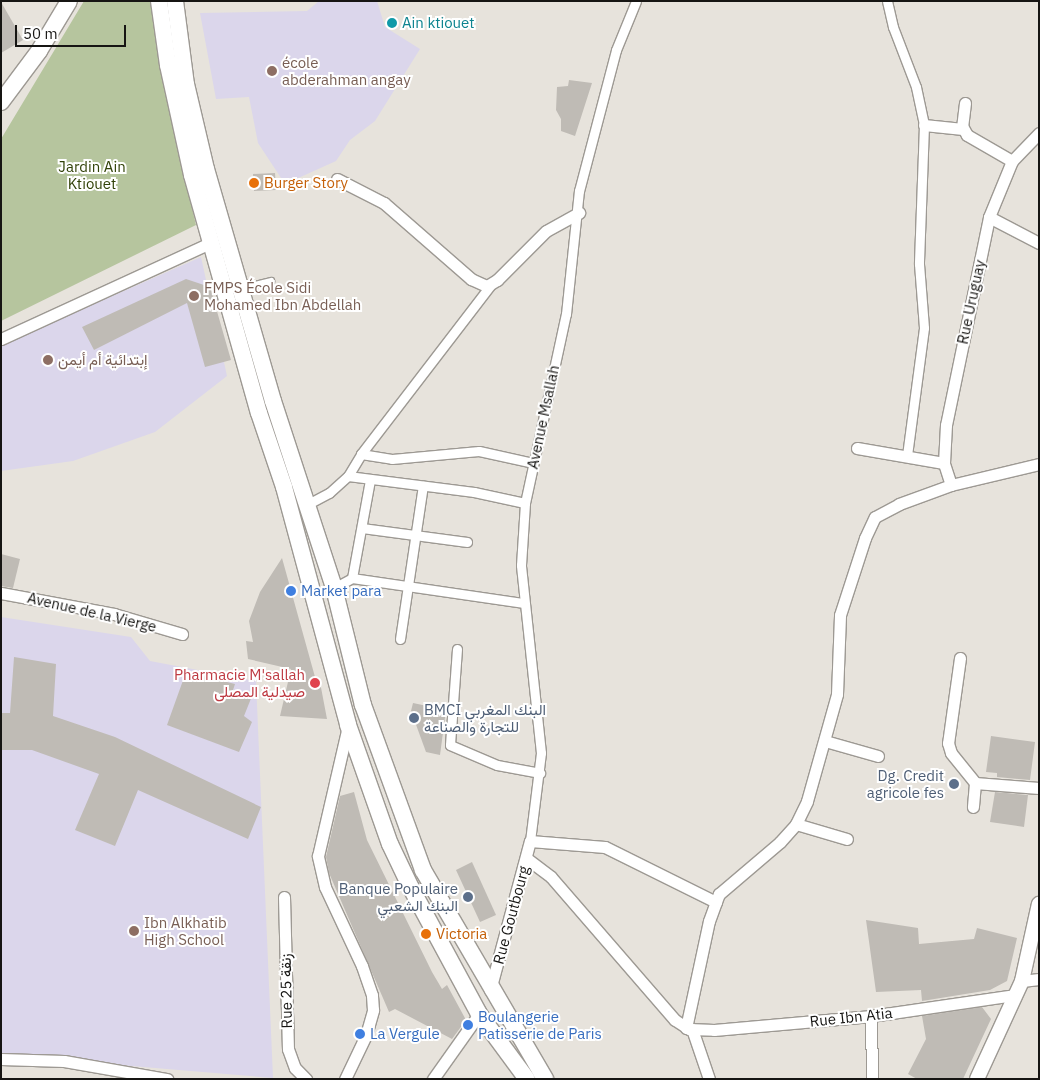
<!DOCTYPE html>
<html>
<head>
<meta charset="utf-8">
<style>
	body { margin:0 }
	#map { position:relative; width:1040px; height:1080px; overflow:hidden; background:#e7e3dc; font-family:"IBM Plex Sans",Vazirmatn,sans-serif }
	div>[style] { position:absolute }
	.education>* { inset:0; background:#dbd6eb }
	.green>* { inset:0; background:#b6c59e }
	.building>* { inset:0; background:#bfbbb5 }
	.roads { filter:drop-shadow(1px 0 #9d9993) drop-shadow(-1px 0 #9d9993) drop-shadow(0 1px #9d9993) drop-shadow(0 -1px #9d9993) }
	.service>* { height:5.5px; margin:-2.75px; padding:0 2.75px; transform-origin:2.75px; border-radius:2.75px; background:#fff }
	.pedestrian>* { height:9px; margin:-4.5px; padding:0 4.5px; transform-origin:4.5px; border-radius:4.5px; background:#fff }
	.minor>* { height:11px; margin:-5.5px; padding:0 5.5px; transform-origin:5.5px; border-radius:5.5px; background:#fff }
	.tertiary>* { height:14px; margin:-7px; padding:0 7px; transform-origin:7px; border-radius:7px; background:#fff }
	.secondary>* { height:16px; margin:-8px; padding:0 8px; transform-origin:8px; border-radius:8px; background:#fff }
	.dots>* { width:14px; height:14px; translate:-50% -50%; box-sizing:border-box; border:2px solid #fff; border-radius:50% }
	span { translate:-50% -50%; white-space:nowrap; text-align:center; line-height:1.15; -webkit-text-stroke:4px #fff; paint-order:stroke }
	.culture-label { font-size:15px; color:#0d838f }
	.left { translate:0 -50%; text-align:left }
	.education-label { font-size:15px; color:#785e54 }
	.park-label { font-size:15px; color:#314208 }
	.food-label { font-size:15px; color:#c56008 }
	.street-label { font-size:15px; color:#161513 }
	.shop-label { font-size:15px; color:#366cbe }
	.health-label { font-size:15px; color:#be3a42 }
	.right { translate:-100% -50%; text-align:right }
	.service-label { font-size:15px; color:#4e5e75 }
	.frame { position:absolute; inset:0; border:2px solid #161513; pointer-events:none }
	.scale { position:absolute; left:15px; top:25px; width:111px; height:22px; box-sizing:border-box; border:2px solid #161513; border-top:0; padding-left:6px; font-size:15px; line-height:18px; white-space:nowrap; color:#161513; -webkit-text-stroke:4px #fff; paint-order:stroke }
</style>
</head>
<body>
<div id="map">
	<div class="education">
		<i style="clip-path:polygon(319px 1px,377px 1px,385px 27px,420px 49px,375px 121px,350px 140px,336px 161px,285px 184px,258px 143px,249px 97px,216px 99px,200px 13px,307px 11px)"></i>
		<i style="clip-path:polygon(201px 257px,227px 376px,155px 432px,73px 461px,1px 471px,1px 345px)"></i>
		<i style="clip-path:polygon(1px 617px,131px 637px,150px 661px,256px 681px,273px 1078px,1px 1055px)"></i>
	</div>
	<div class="green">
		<i style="clip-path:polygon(84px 1px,151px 1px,163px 80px,196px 225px,1px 321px,1px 139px)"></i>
	</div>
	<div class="building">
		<i style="clip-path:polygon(1px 2px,23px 40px,1px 53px)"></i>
		<i style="clip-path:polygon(569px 80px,592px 83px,575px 136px,561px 131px,561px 119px,556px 110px,557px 87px,568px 86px)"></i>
		<i style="clip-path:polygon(275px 173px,276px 190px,254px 191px,253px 174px)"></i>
		<i style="clip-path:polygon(186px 279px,210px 287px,231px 360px,205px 367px,187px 303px,94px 350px,82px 327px)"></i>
		<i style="clip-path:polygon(1px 554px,20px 559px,13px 588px,1px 586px)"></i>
		<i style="clip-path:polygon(282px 558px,315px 677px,319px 677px,327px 719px,280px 716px,291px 669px,248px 659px,246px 641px,253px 642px,249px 621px,260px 592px)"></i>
		<i style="clip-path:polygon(14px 657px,56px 664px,53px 716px,115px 737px,261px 807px,248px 839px,138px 790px,115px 846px,75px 830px,99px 774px,32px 750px,1px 750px,1px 713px,10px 713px)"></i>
		<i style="clip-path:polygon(186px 672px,235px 684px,233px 690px,252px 696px,244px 716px,252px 722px,239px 752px,167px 725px)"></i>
		<i style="clip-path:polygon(413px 703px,446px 710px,440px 755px,426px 752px,411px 711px)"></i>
		<i style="clip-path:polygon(991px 736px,1035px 742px,1030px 780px,997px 777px,997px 773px,986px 772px)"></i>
		<i style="clip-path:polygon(354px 792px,367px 840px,432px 972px,442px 989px,447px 985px,466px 1020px,452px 1039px,395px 1009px,389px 1012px,329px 873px,326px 857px,340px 796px)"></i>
		<i style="clip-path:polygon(995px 792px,1028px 795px,1024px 827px,990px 822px)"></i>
		<i style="clip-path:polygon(472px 862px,496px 915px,480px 922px,456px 870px)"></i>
		<i style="clip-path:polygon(866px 920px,918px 928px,919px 944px,974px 939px,977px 928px,1017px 938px,1007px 981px,990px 990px,922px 1001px,921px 990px,876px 992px)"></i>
		<i style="clip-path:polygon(982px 1007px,991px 1019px,963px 1079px,917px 1079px,908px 1074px,926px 1039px,922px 1016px)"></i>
	</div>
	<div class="roads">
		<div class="service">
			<i style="left:243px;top:288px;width:29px;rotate:-14deg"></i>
		</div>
		<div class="pedestrian">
			<i style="left:887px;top:1px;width:27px;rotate:77deg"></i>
			<i style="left:893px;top:27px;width:64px;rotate:69deg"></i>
			<i style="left:916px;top:87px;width:39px;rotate:78deg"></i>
			<i style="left:924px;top:125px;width:139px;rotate:92.1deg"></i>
			<i style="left:919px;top:264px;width:64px;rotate:85.5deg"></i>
			<i style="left:924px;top:328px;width:128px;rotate:97.6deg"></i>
			<i style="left:361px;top:454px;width:31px;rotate:9deg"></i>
			<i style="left:392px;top:459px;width:87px;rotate:-5.3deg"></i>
			<i style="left:479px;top:451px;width:55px;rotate:12.5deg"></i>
			<i style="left:348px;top:476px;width:127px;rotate:7.2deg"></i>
			<i style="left:474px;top:492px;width:52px;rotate:12.2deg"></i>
			<i style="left:308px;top:504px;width:24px;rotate:-28deg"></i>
			<i style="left:329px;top:493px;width:25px;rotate:-42deg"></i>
			<i style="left:348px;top:476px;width:26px;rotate:-59deg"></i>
			<i style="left:361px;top:454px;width:212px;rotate:-52.5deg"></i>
			<i style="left:362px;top:528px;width:106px;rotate:7.6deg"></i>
			<i style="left:352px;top:578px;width:174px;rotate:8.3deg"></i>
			<i style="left:334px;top:588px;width:21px;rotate:-29deg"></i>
			<i style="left:352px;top:578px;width:100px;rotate:-79.6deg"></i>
			<i style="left:400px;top:639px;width:155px;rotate:-81.5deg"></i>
			<i style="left:457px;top:649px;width:96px;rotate:94.2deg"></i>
			<i style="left:450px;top:745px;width:51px;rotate:23.1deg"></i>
			<i style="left:497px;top:765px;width:44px;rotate:10.5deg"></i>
			<i style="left:530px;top:841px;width:89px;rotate:-82.9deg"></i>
			<i style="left:541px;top:753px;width:189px;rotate:-96.1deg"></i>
			<i style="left:521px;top:565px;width:62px;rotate:-86.3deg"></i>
			<i style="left:525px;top:503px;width:193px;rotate:-77.8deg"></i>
			<i style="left:566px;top:314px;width:124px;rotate:-84deg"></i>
			<i style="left:579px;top:191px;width:146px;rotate:-75.3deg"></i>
			<i style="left:616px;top:50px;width:53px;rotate:-67.8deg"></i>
		</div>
		<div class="minor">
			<i style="left:965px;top:103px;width:23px;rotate:97deg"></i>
			<i style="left:962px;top:126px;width:10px;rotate:61deg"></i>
			<i style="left:967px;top:135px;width:52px;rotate:30deg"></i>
			<i style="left:924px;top:125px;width:39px;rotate:6deg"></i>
			<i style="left:337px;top:179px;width:53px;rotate:27.1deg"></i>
			<i style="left:384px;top:203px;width:116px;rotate:41.1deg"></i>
			<i style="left:471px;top:279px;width:17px;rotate:24deg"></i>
			<i style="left:487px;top:286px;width:12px;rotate:-31deg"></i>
			<i style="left:497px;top:280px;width:69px;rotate:-45deg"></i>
			<i style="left:546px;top:231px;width:38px;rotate:-29deg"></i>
			<i style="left:989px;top:217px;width:56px;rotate:27.5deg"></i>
			<i style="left:1px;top:339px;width:230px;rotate:-24.7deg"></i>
			<i style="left:857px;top:448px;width:88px;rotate:9.8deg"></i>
			<i style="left:951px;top:485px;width:23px;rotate:-108deg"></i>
			<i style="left:944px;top:463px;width:38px;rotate:-87deg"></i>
			<i style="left:946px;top:425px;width:212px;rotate:-78.3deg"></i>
			<i style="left:989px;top:217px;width:61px;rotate:-67.7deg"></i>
			<i style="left:1012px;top:161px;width:39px;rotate:-46deg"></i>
			<i style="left:1px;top:593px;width:115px;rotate:10.5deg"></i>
			<i style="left:114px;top:614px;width:71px;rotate:16.4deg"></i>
			<i style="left:960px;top:658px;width:86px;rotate:98deg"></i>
			<i style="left:948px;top:743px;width:10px;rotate:73deg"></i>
			<i style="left:951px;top:753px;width:38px;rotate:51deg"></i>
			<i style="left:975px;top:783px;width:24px;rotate:95deg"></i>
			<i style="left:825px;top:741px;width:55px;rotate:15.8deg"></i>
			<i style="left:975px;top:783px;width:64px;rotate:4.5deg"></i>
			<i style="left:796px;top:824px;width:53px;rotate:16.4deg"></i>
			<i style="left:526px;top:858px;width:31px;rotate:37deg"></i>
			<i style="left:551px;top:877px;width:189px;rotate:49.1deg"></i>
			<i style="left:675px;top:1020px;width:17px;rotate:33deg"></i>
			<i style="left:689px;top:1029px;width:25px;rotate:2deg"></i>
			<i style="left:714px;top:1030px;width:158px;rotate:-5.1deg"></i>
			<i style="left:871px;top:1016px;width:146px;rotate:-8.3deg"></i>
			<i style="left:284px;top:897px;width:152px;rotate:88.5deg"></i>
			<i style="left:288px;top:1049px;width:20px;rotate:70deg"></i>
			<i style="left:295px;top:1068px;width:16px;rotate:45deg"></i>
			<i style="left:1022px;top:981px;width:17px;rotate:-7deg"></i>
			<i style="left:490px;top:990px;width:154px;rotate:-75deg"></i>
			<i style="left:530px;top:841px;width:75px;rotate:4.6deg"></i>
			<i style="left:605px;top:847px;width:124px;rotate:26.4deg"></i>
			<i style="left:871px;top:1016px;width:63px;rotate:89.1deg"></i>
			<i style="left:686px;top:1028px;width:109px;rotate:-77.9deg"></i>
			<i style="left:709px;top:921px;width:29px;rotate:-70deg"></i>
			<i style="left:719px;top:894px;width:80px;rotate:-40.4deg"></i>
			<i style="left:780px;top:842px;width:24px;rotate:-48deg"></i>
			<i style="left:796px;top:824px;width:25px;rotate:-64deg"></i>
			<i style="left:807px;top:801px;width:111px;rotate:-74.3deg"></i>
			<i style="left:837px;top:694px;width:79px;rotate:-87.8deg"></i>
			<i style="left:840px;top:615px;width:81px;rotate:-72deg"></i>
			<i style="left:865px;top:538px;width:23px;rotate:-65deg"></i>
			<i style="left:875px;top:517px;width:27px;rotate:-28deg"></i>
			<i style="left:899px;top:504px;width:55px;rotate:-20.1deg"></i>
			<i style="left:951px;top:485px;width:90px;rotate:-13.4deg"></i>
			<i style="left:692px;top:1029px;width:53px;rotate:71.2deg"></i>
			<i style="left:1px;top:1059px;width:63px;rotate:1.8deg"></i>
			<i style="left:64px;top:1061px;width:105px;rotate:9.9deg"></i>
			<i style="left:345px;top:1079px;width:49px;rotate:-64.5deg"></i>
			<i style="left:366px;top:1035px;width:26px;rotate:-74deg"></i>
			<i style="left:373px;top:1010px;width:15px;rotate:-94deg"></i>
			<i style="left:372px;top:995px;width:31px;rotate:-109deg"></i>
			<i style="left:362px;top:966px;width:87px;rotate:-115.1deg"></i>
			<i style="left:325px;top:887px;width:32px;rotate:-103deg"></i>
			<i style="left:318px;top:856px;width:133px;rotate:-77deg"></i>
			<i style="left:433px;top:1079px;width:80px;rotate:-54.7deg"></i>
		</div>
		<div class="tertiary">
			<i style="left:977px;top:1079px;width:108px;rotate:-65.3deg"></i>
			<i style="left:1022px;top:981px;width:79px;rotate:-77.6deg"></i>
		</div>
		<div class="secondary">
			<i style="left:159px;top:1px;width:65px;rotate:82deg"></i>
			<i style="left:168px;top:65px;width:113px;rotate:77.7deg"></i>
			<i style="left:192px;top:175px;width:247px;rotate:74.3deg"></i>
			<i style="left:259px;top:413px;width:78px;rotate:71.3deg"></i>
			<i style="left:284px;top:487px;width:246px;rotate:74.9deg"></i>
			<i style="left:348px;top:725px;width:126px;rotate:70.6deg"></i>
			<i style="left:390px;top:844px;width:49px;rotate:64.5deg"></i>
			<i style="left:411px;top:888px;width:143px;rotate:61.6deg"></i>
			<i style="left:479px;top:1014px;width:81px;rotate:53.6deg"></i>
			<i style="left:175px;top:1px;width:84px;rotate:82.5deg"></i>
			<i style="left:186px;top:84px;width:87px;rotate:76.8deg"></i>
			<i style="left:206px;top:169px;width:241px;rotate:73.9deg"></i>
			<i style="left:273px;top:401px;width:197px;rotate:71.9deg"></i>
			<i style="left:334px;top:588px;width:121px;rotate:76.1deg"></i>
			<i style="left:363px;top:705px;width:176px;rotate:70deg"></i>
			<i style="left:423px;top:870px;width:242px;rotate:59.7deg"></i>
			<i style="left:1px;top:102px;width:64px;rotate:-53.3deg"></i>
			<i style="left:39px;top:51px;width:58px;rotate:-59deg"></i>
		</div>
	</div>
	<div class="dots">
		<i style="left:392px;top:23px;background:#0f9aa8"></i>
		<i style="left:272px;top:71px;background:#8d6e63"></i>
		<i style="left:254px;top:183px;background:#e8710a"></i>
		<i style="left:194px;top:296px;background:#8d6e63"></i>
		<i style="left:48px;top:360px;background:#8d6e63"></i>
		<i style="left:291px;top:591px;background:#3f7fe0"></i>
		<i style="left:315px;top:683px;background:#e0444e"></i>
		<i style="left:414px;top:718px;background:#5c6f8a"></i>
		<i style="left:954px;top:784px;background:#5c6f8a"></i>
		<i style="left:468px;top:897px;background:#5c6f8a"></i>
		<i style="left:134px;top:931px;background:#8d6e63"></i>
		<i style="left:426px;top:934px;background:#e8710a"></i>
		<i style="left:468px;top:1025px;background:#3f7fe0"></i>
		<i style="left:360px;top:1034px;background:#3f7fe0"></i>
	</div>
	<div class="culture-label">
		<span class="left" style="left:402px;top:23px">Ain ktiouet</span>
	</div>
	<div class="education-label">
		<span class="left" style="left:282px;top:71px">école<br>abderahman angay</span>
		<span class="left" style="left:204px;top:296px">FMPS École Sidi<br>Mohamed Ibn Abdellah</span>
		<span class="left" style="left:58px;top:360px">إبتدائية أم أيمن</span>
		<span class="left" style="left:144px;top:931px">Ibn Alkhatib<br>High School</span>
	</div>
	<div class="park-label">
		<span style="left:92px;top:175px">Jardin Ain<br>Ktiouet</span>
	</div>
	<div class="food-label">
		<span class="left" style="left:264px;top:183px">Burger Story</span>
		<span class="left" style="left:436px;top:934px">Victoria</span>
	</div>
	<div class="street-label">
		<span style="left:971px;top:302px;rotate:-78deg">Rue Uruguay</span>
		<span style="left:543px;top:417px;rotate:-78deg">Avenue Msallah</span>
		<span style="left:92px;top:612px;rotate:13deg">Avenue de la Vierge</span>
		<span style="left:511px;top:915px;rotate:-75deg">Rue Goutbourg</span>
		<span style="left:286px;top:991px;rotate:-91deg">Rue 25 زنقة</span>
		<span style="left:851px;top:1017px;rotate:-6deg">Rue Ibn Atia</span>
	</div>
	<div class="shop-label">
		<span class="left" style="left:301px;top:591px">Market para</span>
		<span class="left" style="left:478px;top:1025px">Boulangerie<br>Patisserie de Paris</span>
		<span class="left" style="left:370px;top:1034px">La Vergule</span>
	</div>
	<div class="health-label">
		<span class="right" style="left:305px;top:683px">Pharmacie M'sallah<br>صيدلية المصلى</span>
	</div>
	<div class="service-label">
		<span class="left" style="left:424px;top:718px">BMCI البنك المغربي<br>للتجارة والصناعة</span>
		<span class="right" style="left:944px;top:784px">Dg. Credit<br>agricole fes</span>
		<span class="right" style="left:458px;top:897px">Banque Populaire<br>البنك الشعبي</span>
	</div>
	<div class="frame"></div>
	<div class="scale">50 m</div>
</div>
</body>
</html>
